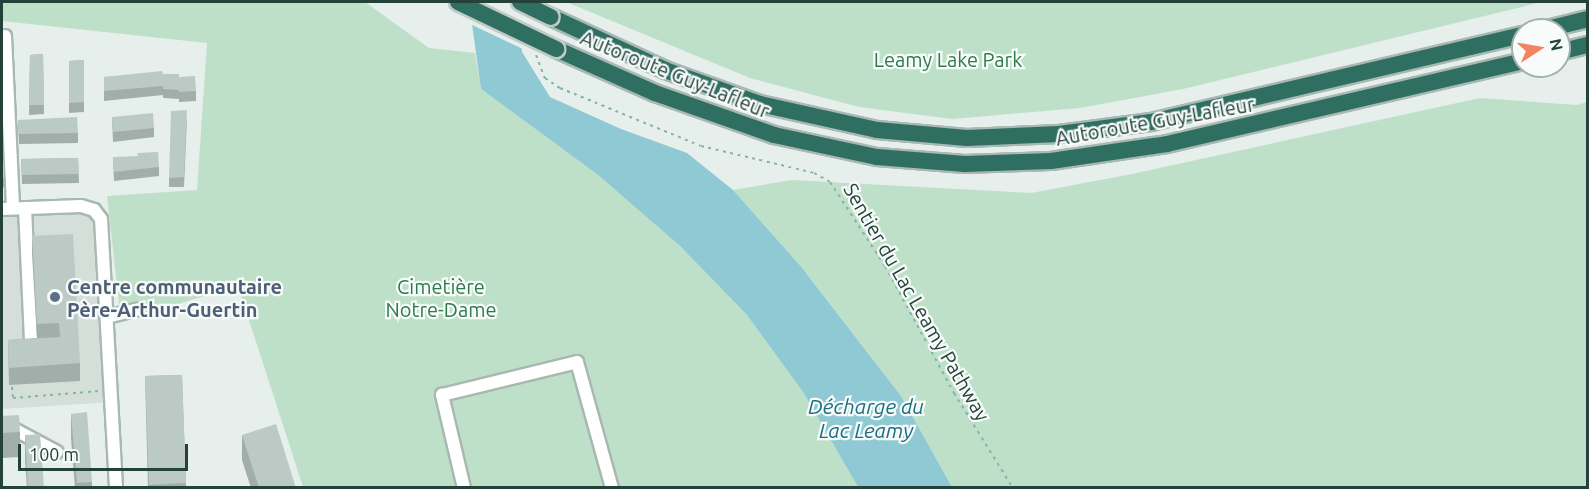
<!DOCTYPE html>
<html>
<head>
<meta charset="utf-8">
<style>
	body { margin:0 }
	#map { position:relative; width:1589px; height:489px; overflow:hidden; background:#e6efeb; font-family:Ubuntu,sans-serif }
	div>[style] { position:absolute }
	.built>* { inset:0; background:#d4dfda }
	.green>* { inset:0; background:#bfe0c8 }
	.water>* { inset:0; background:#8ec9d4 }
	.pier>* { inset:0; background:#e6efeb }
	.path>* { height:2px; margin-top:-1px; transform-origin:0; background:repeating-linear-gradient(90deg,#86b3a5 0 3px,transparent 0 7.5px) }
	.roads { filter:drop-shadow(2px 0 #a8b8b2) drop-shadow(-2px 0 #a8b8b2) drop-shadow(0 2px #a8b8b2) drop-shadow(0 -2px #a8b8b2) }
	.minor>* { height:12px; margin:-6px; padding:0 6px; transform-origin:6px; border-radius:6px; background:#fff }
	.highway>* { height:16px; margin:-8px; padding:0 8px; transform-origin:8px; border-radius:8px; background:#2f6f62 }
	.bridges { filter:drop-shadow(2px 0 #c2cac8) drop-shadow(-2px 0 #c2cac8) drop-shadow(0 2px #c2cac8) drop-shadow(0 -2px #c2cac8) }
	.highway-bridge>* { height:16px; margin:-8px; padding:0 8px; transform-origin:8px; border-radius:8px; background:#2f6f62 }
	.wall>* { inset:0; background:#a1aea9 }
	.building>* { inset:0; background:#bbcac4 }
	.dots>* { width:16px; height:16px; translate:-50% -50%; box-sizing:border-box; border:3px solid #f7fbf9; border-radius:50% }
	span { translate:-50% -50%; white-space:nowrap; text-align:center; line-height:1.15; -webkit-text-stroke:4.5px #f7fbf9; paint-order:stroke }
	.park-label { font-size:20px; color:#2d7a4b }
	.street-label { font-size:20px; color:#24423a }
	.service-label { font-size:20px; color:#4e5e75; font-weight:700 }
	.left { translate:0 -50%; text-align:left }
	.water-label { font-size:21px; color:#1c6f80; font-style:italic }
	.frame { position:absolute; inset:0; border:3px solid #24423a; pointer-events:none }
	.north { position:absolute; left:1511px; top:18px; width:60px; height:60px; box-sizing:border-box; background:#f7fbf9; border:2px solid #a3b1ad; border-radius:50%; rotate:78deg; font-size:16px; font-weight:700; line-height:24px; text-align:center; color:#24423a }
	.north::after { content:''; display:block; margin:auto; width:21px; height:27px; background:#f4845f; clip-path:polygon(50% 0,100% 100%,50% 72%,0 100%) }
	.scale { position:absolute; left:18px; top:444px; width:170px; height:27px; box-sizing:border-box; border:3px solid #24423a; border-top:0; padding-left:8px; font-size:18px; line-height:21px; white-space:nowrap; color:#24423a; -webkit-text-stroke:4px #f7fbf9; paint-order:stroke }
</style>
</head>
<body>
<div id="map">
	<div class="built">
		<i style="clip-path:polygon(81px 206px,98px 214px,112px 402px,2px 409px,2px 209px)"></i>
	</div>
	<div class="green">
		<i style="clip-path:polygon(2px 2px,365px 2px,429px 48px,475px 53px,481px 89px,598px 175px,680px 246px,747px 315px,803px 392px,858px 487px,303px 487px,238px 286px,121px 321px,107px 196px,197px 190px,207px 43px,2px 21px)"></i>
		<i style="clip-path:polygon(566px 2px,1542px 2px,1183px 89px,1080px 108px,952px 119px,859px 107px,750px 78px)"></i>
		<i style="clip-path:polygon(1480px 98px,1577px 105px,1587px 102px,1587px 487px,952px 487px,901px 396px,808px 275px,733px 190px,791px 180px,1031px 193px,1132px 174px)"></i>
	</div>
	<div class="water">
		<i style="clip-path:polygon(469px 2px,520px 2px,522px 52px,550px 97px,621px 129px,687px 153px,733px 190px,803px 269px,901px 396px,952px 487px,858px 487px,803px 392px,747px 315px,680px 246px,598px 175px,481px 89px)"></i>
	</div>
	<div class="pier">
		<i style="clip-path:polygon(466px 2px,523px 2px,525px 50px,468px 23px)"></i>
	</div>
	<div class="path">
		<i style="left:536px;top:55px;width:25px;rotate:69deg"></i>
		<i style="left:545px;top:78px;width:18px;rotate:34deg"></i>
		<i style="left:560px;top:88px;width:152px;rotate:22.4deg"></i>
		<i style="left:701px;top:146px;width:116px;rotate:13.4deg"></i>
		<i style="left:814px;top:173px;width:18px;rotate:29deg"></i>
		<i style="left:830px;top:182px;width:100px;rotate:56.8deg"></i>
		<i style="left:885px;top:266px;width:145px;rotate:61.5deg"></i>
		<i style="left:954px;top:393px;width:112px;rotate:58.2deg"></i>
		<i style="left:12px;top:387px;width:11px;rotate:85deg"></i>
		<i style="left:13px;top:398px;width:87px;rotate:-4.6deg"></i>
	</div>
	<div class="roads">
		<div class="minor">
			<i style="left:5px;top:36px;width:172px;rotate:87.3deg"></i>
			<i style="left:25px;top:208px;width:133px;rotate:87.4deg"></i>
			<i style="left:2px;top:209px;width:79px;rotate:-2.2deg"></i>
			<i style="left:81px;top:206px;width:14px;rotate:17deg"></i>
			<i style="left:94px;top:210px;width:11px;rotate:52deg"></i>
			<i style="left:101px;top:219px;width:269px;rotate:86.8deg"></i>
			<i style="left:107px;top:317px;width:32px;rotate:-14deg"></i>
			<i style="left:10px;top:427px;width:53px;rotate:28deg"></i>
			<i style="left:464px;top:488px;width:96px;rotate:-103.3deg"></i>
			<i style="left:442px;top:395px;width:139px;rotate:-13.7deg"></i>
			<i style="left:577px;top:362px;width:131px;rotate:74.5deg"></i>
		</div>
		<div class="highway">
			<i style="left:551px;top:17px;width:126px;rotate:24.9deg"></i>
			<i style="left:665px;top:70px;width:101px;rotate:19.7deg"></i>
			<i style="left:760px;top:104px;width:120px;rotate:12.5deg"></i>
			<i style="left:877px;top:130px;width:90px;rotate:5.1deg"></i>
			<i style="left:967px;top:138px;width:92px;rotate:-2.5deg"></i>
			<i style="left:1059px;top:134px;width:93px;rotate:-7.4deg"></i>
			<i style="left:1151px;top:122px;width:382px;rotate:-13.2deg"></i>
			<i style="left:1543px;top:30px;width:46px;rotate:-13.7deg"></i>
			<i style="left:556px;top:49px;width:108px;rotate:24deg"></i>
			<i style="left:655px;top:93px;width:126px;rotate:19.4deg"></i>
			<i style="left:774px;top:135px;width:105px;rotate:12.1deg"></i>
			<i style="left:877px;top:157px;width:88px;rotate:4.5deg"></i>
			<i style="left:965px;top:164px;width:86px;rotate:-2deg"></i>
			<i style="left:1051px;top:161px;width:117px;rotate:-8.3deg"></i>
			<i style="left:1167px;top:144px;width:366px;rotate:-13.1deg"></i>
			<i style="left:1559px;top:52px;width:30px;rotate:-14deg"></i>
		</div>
	</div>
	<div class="bridges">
		<div class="highway-bridge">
			<i style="left:458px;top:2px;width:109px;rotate:25.6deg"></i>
			<i style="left:520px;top:2px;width:34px;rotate:26deg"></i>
		</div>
	</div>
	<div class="wall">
		<i style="clip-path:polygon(43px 54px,44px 114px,29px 115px,30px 55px)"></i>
		<i style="clip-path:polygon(84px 60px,84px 112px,69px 113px,69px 61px)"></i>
		<i style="clip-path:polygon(163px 74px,179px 77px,196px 91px,196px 101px,179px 102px,179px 99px,163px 98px,163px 95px,104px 101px,104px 77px)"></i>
		<i style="clip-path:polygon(112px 117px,154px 128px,154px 137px,113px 142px)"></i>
		<i style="clip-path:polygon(187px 119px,184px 187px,169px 187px,169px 178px)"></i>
		<i style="clip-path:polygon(18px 120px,78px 133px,78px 143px,19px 144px)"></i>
		<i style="clip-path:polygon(113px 157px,159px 167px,159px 176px,114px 181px)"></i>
		<i style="clip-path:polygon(78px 158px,79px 183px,22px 184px,21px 159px)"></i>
		<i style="clip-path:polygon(2px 162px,4px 162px,4px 187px,2px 188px)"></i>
		<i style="clip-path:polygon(32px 236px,80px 363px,80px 381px,9px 385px,8px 340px,37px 338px,32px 254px)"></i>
		<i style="clip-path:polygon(182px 375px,186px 488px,148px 488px,145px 376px)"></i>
		<i style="clip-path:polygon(71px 414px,92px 482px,92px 488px,75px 488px,71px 438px)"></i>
		<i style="clip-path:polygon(2px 416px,20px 432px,20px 457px,2px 458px)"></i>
		<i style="clip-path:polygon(25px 435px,44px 488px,27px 488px,25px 460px)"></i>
		<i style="clip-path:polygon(242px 435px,296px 488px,251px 488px,242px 460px)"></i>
	</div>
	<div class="building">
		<i style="clip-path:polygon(43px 54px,44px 105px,29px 105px,30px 55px)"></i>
		<i style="clip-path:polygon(84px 60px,84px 102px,69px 103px,69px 61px)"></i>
		<i style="clip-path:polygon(162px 71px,163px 74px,179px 74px,179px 77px,195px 76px,196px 91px,179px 92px,179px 90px,163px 89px,163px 86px,104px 91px,104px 77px)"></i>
		<i style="clip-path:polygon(187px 110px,184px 177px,169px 178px,171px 111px)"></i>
		<i style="clip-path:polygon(153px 113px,154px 128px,113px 132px,112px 117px)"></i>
		<i style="clip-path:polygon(77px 117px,78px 133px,19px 134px,18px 120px)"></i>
		<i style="clip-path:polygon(158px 152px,159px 167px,114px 172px,113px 157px,138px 156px,137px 153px)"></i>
		<i style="clip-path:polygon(78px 158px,79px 174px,22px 175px,21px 159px)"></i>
		<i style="clip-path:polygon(2px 162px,4px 162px,4px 178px,2px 178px)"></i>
		<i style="clip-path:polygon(73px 234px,80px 363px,9px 368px,8px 340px,60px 337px,59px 323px,37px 324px,32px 236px)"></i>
		<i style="clip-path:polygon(182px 375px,186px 483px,149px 485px,145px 376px)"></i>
		<i style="clip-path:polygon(87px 412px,92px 482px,77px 483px,71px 414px)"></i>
		<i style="clip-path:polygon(19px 415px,20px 432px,2px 433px,2px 416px)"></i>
		<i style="clip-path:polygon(276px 424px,296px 488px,259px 488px,242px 435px)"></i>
		<i style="clip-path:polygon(40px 434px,44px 488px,28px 488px,25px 435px)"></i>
	</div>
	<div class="dots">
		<i style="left:55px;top:297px;background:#5c6f8a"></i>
	</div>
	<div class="park-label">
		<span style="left:948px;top:59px">Leamy Lake Park</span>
		<span style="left:441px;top:298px">Cimetière<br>Notre-Dame</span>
	</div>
	<div class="street-label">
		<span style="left:675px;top:74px;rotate:22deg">Autoroute Guy-Lafleur</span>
		<span style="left:1155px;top:121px;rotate:-10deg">Autoroute Guy-Lafleur</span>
		<span style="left:917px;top:302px;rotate:60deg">Sentier du Lac Leamy Pathway</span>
	</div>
	<div class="service-label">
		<span class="left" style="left:67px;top:298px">Centre communautaire<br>Père-Arthur-Guertin</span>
	</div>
	<div class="water-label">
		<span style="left:866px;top:418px">Décharge du<br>Lac Leamy</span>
	</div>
	<div class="frame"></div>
	<div class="north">N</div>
	<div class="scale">100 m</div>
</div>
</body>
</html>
